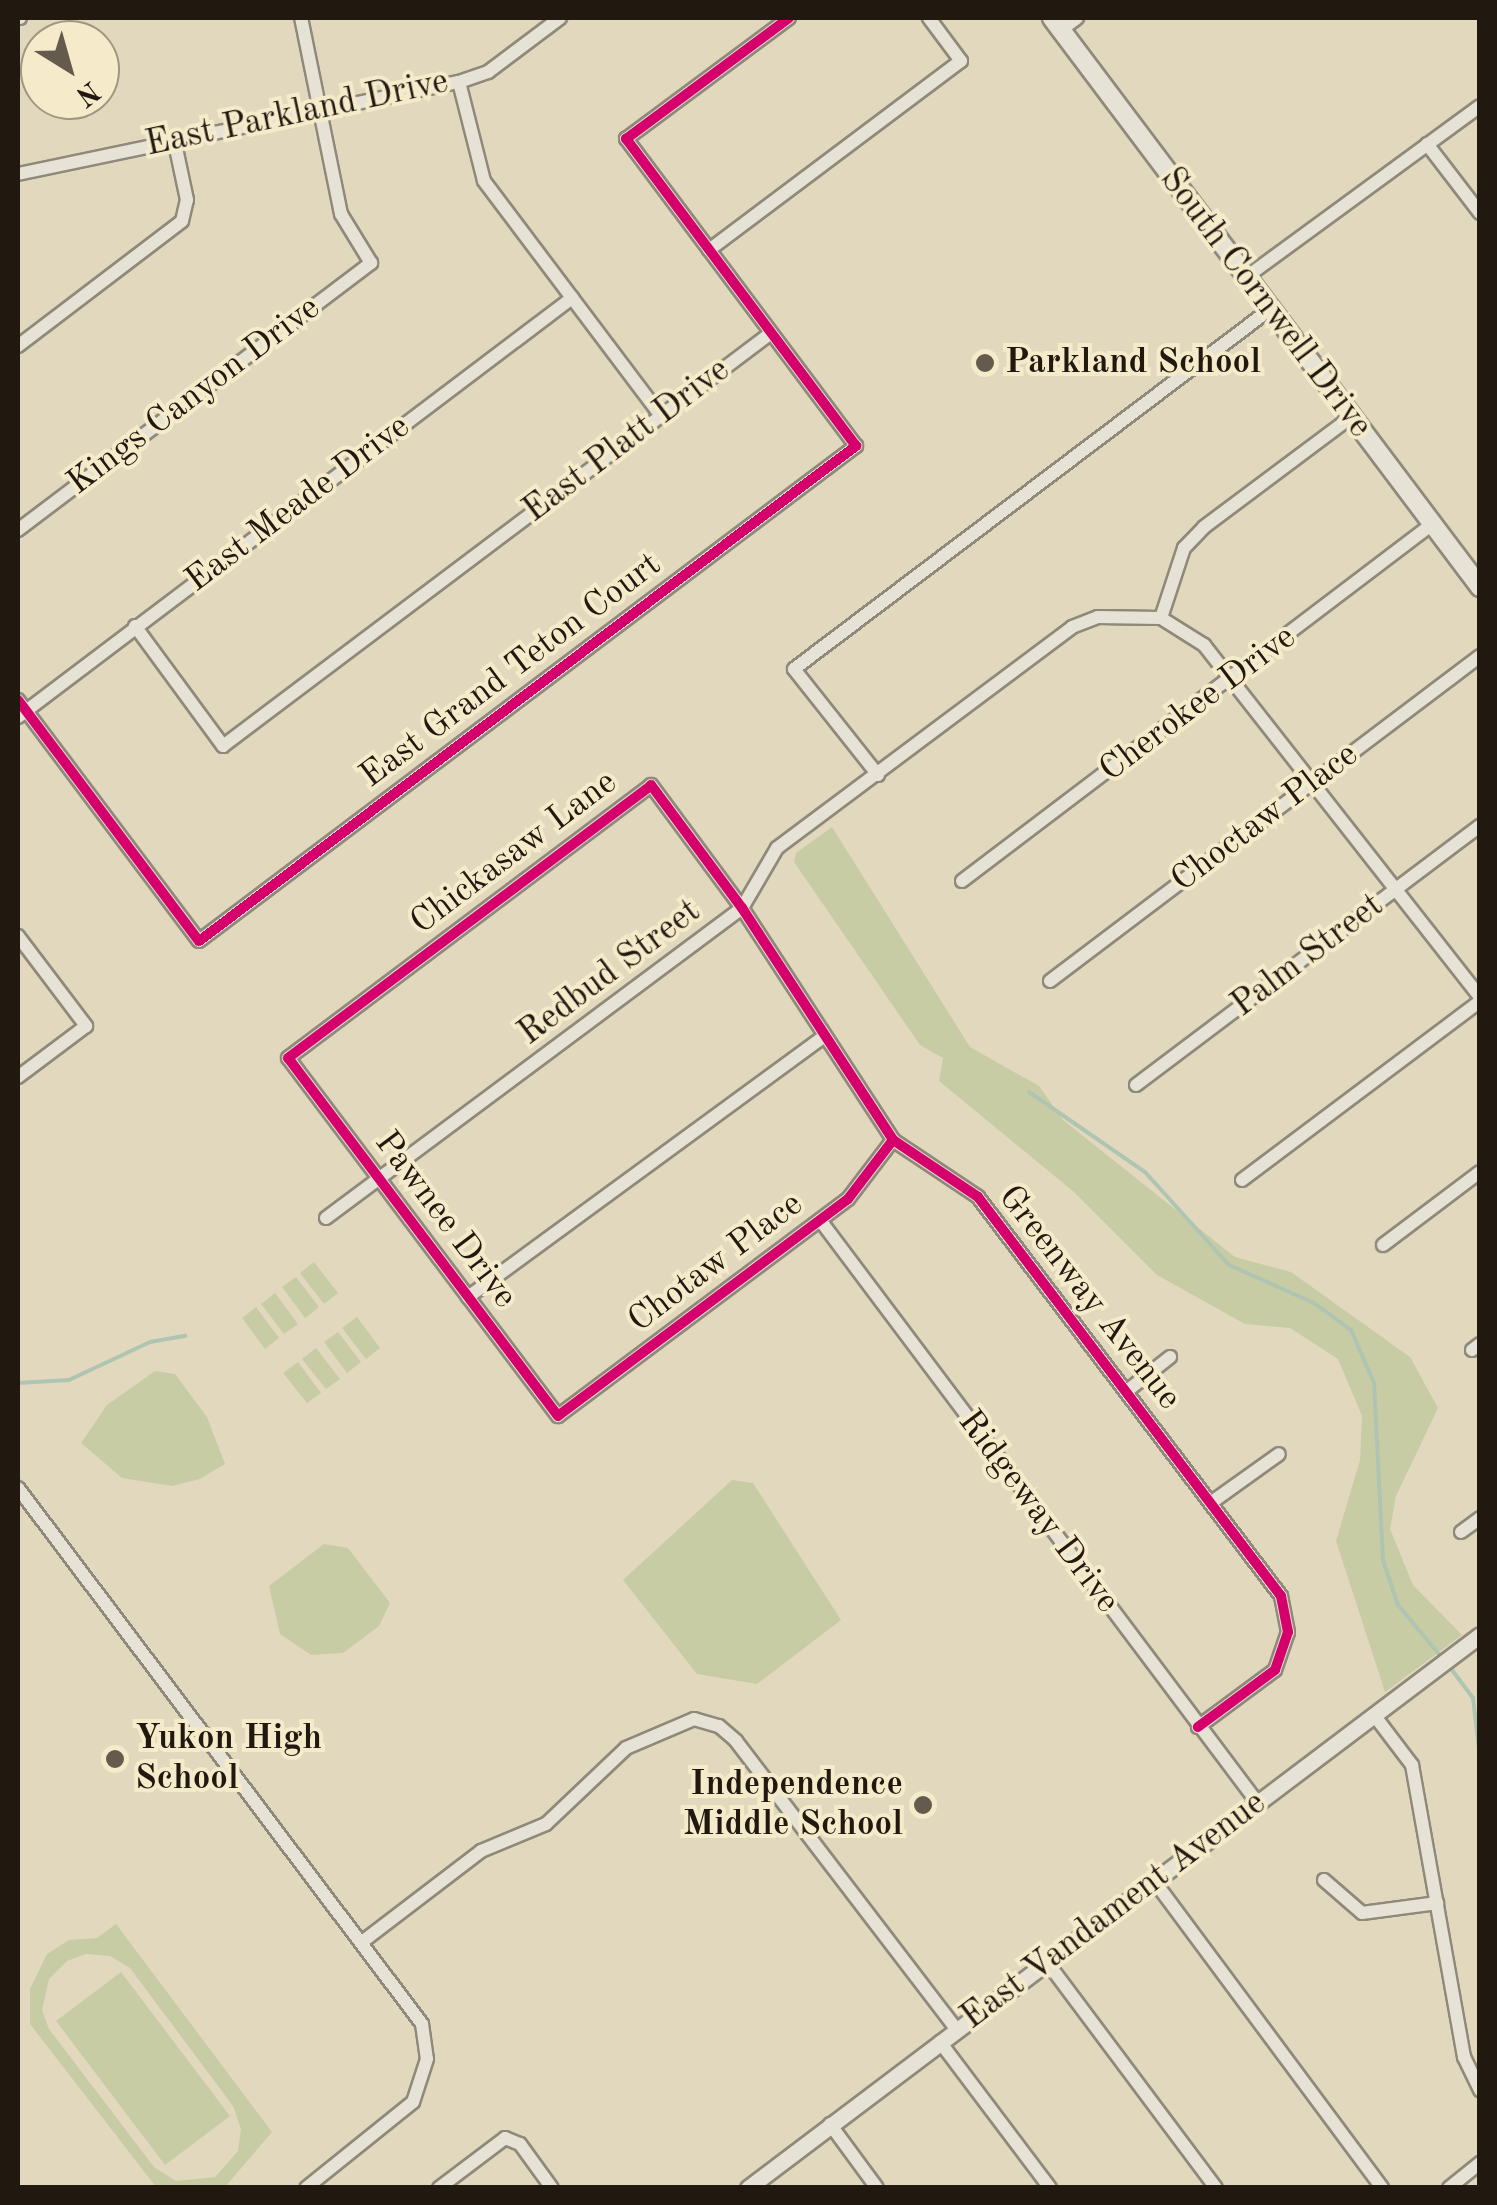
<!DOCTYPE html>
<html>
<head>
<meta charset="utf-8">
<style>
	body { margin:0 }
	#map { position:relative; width:1497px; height:2205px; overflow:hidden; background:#e1d8be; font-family:"Old Standard TT",serif }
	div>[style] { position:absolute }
	.green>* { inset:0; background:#c8cca5 }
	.stream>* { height:4px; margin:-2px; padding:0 2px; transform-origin:2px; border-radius:2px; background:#afc5b1 }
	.roads { filter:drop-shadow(2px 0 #8f8979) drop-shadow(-2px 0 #8f8979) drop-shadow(0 2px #8f8979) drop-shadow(0 -2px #8f8979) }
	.minor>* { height:12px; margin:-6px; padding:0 6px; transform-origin:6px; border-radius:6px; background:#e6e2d5 }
	.tertiary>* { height:15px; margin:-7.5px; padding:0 7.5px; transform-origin:7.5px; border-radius:7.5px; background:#e6e2d5 }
	.secondary>* { height:18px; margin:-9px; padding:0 9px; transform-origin:9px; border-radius:9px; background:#e6e2d5 }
	.cycleway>* { height:10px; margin:-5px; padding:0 5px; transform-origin:5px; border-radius:5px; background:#d6006c }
	.dots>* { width:28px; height:28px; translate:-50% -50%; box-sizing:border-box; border:5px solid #f5ebcb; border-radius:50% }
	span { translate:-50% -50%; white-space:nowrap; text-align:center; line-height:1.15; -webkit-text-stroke:8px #f5ebcb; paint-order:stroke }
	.street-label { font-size:35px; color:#211810 }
	.poi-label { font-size:35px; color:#211810; font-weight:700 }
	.left { translate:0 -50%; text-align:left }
	.right { translate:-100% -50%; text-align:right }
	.frame { position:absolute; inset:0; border:20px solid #211810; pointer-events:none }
	.north { position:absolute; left:20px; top:20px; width:100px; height:100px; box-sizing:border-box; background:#f5ebcb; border:2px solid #a09780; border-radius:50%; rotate:143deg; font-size:28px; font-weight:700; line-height:40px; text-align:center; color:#211810 }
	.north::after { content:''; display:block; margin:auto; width:35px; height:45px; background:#645b4d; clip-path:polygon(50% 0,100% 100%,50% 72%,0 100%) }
</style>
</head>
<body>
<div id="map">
	<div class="green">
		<i style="clip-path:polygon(832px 827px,970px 1047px,1039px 1086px,1063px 1120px,1235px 1257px,1291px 1272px,1410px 1357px,1438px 1408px,1396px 1496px,1390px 1529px,1413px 1585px,1462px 1635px,1385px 1692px,1336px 1541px,1360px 1460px,1362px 1416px,1338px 1359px,1290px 1328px,1245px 1324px,1157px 1275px,1074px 1192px,939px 1081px,943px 1058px,920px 1045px,794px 862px,796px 853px)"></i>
		<i style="clip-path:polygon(314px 1262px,338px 1293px,324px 1304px,300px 1273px)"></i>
		<i style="clip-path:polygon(296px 1277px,319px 1307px,305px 1318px,282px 1287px)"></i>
		<i style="clip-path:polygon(275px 1293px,298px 1324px,284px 1334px,261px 1304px)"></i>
		<i style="clip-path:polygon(256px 1307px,279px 1338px,265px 1349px,242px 1318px)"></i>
		<i style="clip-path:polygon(357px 1317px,380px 1348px,366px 1359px,342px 1328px)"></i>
		<i style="clip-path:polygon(338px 1332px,361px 1362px,347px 1373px,324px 1342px)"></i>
		<i style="clip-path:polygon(316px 1348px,340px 1379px,326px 1389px,302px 1359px)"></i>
		<i style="clip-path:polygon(298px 1362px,321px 1393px,307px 1403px,283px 1373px)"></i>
		<i style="clip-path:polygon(155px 1371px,175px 1374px,207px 1417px,225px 1464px,200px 1479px,172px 1486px,122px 1478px,81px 1443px,107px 1405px)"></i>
		<i style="clip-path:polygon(732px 1480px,753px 1483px,841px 1620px,757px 1684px,697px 1674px,623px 1580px)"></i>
		<i style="clip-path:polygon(324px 1544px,348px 1548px,390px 1603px,379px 1626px,343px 1653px,311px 1655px,280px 1634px,269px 1586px)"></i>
		<i style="clip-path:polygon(evenodd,116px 1924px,272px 2132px,225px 2187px,156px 2187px,30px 2024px,30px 1989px,47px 1954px,69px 1940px,97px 1938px,116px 1924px,86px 1954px,110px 1956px,130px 1968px,233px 2106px,241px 2129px,238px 2151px,215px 2177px,176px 2181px,154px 2167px,49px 2029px,42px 2010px,49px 1979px,67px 1961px,86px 1954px)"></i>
		<i style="clip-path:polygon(121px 1972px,230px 2116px,165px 2165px,56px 2021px)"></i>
	</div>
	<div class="stream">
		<i style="left:1029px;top:1092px;width:141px;rotate:34.6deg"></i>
		<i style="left:1145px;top:1172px;width:125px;rotate:47.9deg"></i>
		<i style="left:1229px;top:1265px;width:93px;rotate:24.1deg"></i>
		<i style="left:1314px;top:1303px;width:46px;rotate:36.1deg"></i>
		<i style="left:1351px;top:1330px;width:58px;rotate:66.5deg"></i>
		<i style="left:1374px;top:1383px;width:177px;rotate:87.1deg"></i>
		<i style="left:1383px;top:1560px;width:47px;rotate:71.6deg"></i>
		<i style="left:1398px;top:1605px;width:70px;rotate:50.2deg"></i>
		<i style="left:18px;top:1383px;width:51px;rotate:-3.4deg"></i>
		<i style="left:69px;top:1380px;width:89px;rotate:-25.1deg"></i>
		<i style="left:150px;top:1342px;width:36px;rotate:-10deg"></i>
		<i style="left:1449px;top:1666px;width:40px;rotate:53deg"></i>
		<i style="left:1473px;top:1698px;width:59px;rotate:83.2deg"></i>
	</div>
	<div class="roads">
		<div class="minor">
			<i style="left:18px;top:18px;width:2px"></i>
			<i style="left:1061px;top:30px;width:20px;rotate:-37deg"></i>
			<i style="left:459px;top:82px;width:102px;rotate:75.8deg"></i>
			<i style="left:484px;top:181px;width:294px;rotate:53deg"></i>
			<i style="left:1427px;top:144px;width:87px;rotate:52.5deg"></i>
			<i style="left:18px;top:174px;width:450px;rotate:-11.8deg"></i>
			<i style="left:459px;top:82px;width:31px;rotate:-19deg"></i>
			<i style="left:488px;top:72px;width:90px;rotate:-36.9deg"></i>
			<i style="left:709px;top:250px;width:315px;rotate:-36.9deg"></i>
			<i style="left:961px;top:61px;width:54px;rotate:-126.7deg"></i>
			<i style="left:1245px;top:278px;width:291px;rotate:-36.2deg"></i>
			<i style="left:18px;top:346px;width:206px;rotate:-37.3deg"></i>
			<i style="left:182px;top:221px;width:22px;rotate:-77deg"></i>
			<i style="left:187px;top:200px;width:62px;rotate:-102deg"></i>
			<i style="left:18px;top:530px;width:443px;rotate:-37.1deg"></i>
			<i style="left:371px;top:263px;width:57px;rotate:-121.5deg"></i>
			<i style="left:341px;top:214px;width:200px;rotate:-101.5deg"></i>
			<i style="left:1161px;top:618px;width:74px;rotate:-71.8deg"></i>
			<i style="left:1184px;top:548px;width:29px;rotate:-46deg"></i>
			<i style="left:1204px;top:527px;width:184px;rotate:-36.8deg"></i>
			<i style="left:135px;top:626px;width:149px;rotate:53.7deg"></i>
			<i style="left:223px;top:746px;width:686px;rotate:-37deg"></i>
			<i style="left:18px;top:700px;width:301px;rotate:53.1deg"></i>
			<i style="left:199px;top:941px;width:823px;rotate:-37deg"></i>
			<i style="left:856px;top:446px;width:384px;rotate:-126.8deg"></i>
			<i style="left:626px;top:139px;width:203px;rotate:-36.6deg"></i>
			<i style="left:18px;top:717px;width:695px;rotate:-37.1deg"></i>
			<i style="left:878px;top:775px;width:135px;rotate:-128.4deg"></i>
			<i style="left:794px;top:669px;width:595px;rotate:-37.08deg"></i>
			<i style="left:962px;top:881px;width:589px;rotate:-37.2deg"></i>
			<i style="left:18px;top:936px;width:113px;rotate:52.9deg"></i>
			<i style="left:86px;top:1026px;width:85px;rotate:143.1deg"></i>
			<i style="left:1050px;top:981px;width:539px;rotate:-37.08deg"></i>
			<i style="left:1136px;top:1085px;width:431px;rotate:-37deg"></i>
			<i style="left:893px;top:1140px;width:74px;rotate:127.3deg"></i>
			<i style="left:848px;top:1199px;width:362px;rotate:143.2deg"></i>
			<i style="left:558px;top:1416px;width:448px;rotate:-127deg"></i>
			<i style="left:288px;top:1058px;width:454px;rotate:-36.9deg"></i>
			<i style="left:651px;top:785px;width:153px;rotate:53.5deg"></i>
			<i style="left:742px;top:908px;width:277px;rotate:56.9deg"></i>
			<i style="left:893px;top:1140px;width:102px;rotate:33.8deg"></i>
			<i style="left:978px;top:1197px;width:501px;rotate:52.79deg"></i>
			<i style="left:1281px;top:1596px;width:37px;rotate:79deg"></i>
			<i style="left:1288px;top:1632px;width:40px;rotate:108.9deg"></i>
			<i style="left:1275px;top:1670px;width:96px;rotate:143.5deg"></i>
			<i style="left:1242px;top:1180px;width:298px;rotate:-36.9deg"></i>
			<i style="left:326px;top:1218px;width:519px;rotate:-36.69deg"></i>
			<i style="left:742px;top:908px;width:69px;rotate:-59.7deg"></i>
			<i style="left:777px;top:848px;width:369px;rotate:-36.8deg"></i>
			<i style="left:1072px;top:627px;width:28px;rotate:-21deg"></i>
			<i style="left:1098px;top:617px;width:63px;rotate:0.9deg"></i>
			<i style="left:1161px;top:618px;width:51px;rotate:32.1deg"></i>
			<i style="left:1204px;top:645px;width:447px;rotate:51.9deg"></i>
			<i style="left:820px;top:1220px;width:728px;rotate:53.1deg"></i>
			<i style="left:1383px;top:1245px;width:121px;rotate:-37deg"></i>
			<i style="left:468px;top:1297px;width:442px;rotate:-36.2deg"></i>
			<i style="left:1472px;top:1350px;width:10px;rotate:-37deg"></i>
			<i style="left:1127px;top:1391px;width:55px;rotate:-38.3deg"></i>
			<i style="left:18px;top:1488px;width:671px;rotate:52.99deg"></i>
			<i style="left:422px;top:2024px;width:35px;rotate:82deg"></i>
			<i style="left:427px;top:2059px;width:45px;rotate:108deg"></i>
			<i style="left:413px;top:2102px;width:137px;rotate:141.2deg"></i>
			<i style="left:1212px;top:1502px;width:82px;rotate:-35.6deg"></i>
			<i style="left:1461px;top:1532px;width:24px;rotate:-36deg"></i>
			<i style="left:1374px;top:1715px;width:63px;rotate:52.8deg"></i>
			<i style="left:1412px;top:1765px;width:297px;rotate:79.9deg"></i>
			<i style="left:1464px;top:2057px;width:37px;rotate:64deg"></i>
			<i style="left:1324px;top:1880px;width:50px;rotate:41deg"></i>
			<i style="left:1362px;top:1913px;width:76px;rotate:-7.6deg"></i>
			<i style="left:1155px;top:1882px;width:381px;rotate:53.4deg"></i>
			<i style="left:362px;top:1942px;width:150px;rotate:-37.4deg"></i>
			<i style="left:481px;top:1851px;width:70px;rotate:-22.6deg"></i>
			<i style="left:546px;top:1824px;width:110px;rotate:-43.5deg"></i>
			<i style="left:626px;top:1748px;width:74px;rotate:-23.1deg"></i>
			<i style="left:694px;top:1719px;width:26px;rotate:16deg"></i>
			<i style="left:719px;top:1726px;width:23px;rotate:41deg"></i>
			<i style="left:736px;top:1741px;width:364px;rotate:52.6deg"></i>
			<i style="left:1047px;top:1962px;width:282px;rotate:53.2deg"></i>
			<i style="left:940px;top:2042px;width:183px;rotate:53deg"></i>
			<i style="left:830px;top:2124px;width:79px;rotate:53.7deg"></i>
			<i style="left:439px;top:2188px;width:83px;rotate:-37.1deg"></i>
			<i style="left:505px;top:2138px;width:16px;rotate:22deg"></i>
			<i style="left:520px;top:2144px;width:54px;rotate:54deg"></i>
			<i style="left:1449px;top:2188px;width:40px;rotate:-39deg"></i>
		</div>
		<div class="tertiary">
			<i style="left:748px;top:2188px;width:917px;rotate:-37.07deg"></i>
		</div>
		<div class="secondary">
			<i style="left:1052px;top:18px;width:712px;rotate:53.05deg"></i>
		</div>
	</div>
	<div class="cycleway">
		<i style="left:18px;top:700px;width:301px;rotate:53.1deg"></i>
		<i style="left:199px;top:941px;width:823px;rotate:-37deg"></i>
		<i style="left:856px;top:446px;width:384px;rotate:-126.8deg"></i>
		<i style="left:626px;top:139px;width:203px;rotate:-36.6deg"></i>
		<i style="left:893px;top:1140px;width:74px;rotate:127.3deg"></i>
		<i style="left:848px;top:1199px;width:362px;rotate:143.2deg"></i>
		<i style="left:558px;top:1416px;width:448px;rotate:-127deg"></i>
		<i style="left:288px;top:1058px;width:454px;rotate:-36.9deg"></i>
		<i style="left:651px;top:785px;width:153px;rotate:53.5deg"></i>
		<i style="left:742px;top:908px;width:277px;rotate:56.9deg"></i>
		<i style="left:893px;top:1140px;width:102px;rotate:33.8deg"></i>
		<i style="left:978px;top:1197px;width:501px;rotate:52.79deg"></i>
		<i style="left:1281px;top:1596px;width:37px;rotate:79deg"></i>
		<i style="left:1288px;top:1632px;width:40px;rotate:108.9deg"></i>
		<i style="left:1275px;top:1670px;width:96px;rotate:143.5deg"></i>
	</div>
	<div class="dots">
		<i style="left:985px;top:363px;background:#645b4d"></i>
		<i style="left:115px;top:1759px;background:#645b4d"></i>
		<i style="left:923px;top:1805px;background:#645b4d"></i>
	</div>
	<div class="street-label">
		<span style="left:297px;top:114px;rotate:-12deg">East Parkland Drive</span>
		<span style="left:1265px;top:303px;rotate:53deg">South Cornwell Drive</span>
		<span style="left:194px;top:396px;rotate:-37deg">Kings Canyon Drive</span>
		<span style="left:627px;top:441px;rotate:-37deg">East Platt Drive</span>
		<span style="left:298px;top:504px;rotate:-37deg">East Meade Drive</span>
		<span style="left:511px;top:671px;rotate:-37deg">East Grand Teton Court</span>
		<span style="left:1198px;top:704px;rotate:-37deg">Cherokee Drive</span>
		<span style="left:1265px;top:818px;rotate:-37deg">Choctaw Place</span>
		<span style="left:514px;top:853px;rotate:-37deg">Chickasaw Lane</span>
		<span style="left:1308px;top:956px;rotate:-37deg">Palm Street</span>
		<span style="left:610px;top:973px;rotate:-37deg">Redbud Street</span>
		<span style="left:445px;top:1220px;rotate:53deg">Pawnee Drive</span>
		<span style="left:716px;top:1263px;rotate:-37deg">Chotaw Place</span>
		<span style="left:1089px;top:1298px;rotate:52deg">Greenway Avenue</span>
		<span style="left:1038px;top:1512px;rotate:53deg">Ridgeway Drive</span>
		<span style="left:1114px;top:1911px;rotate:-37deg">East Vandament Avenue</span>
	</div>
	<div class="poi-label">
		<span class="left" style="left:1005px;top:363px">Parkland School</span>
		<span class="left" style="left:135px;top:1759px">Yukon High<br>School</span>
		<span class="right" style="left:903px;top:1805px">Independence<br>Middle School</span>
	</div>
	<div class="frame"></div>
	<div class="north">N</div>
</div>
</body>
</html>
